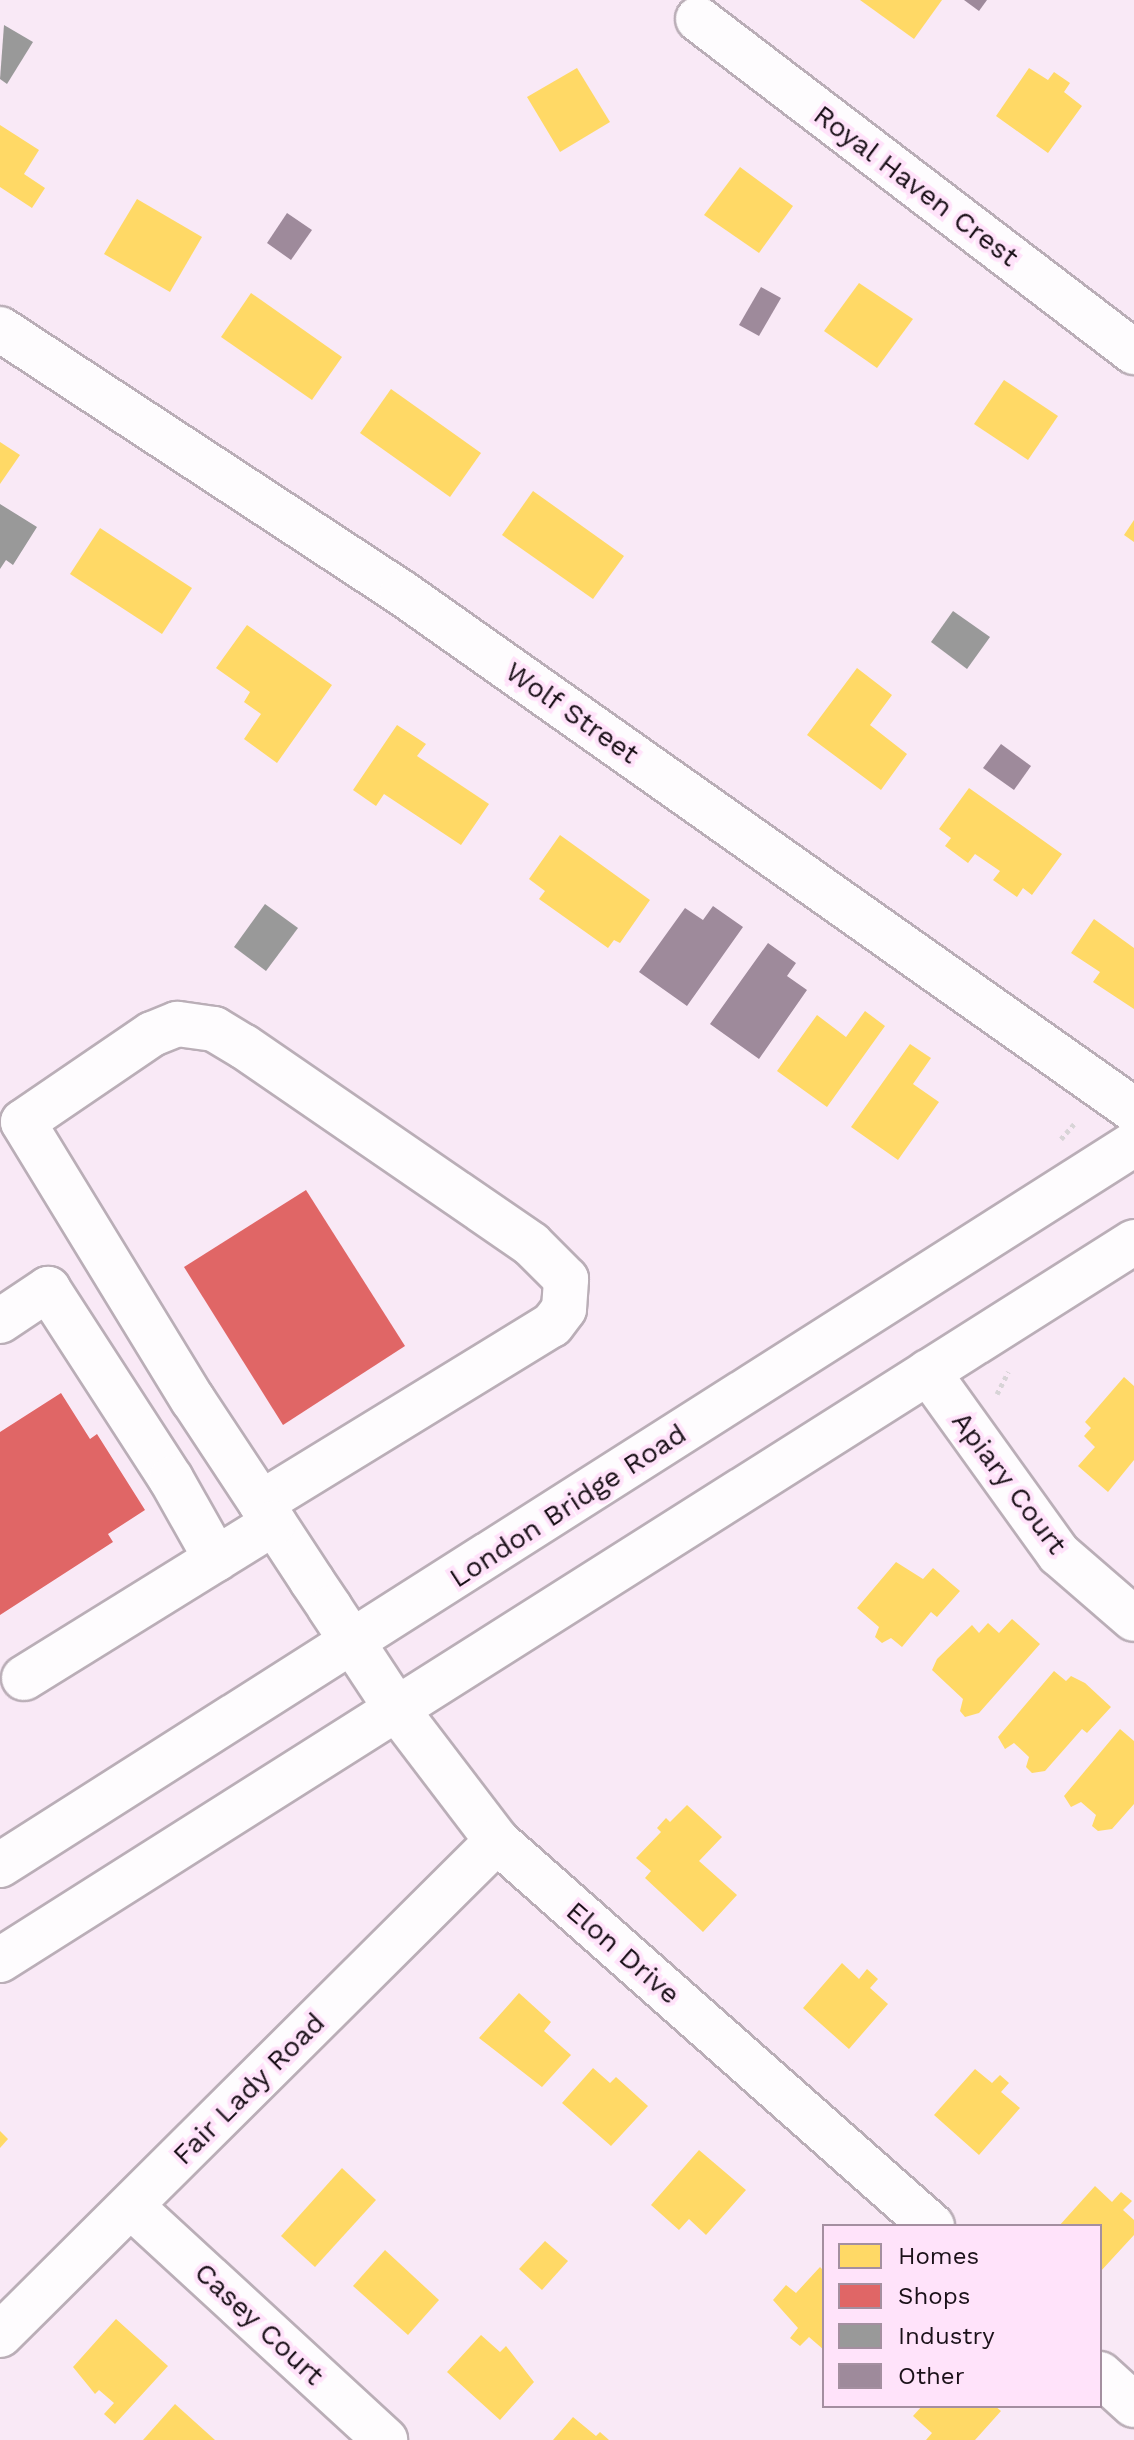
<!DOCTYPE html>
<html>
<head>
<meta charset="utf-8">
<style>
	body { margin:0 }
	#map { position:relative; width:1134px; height:2440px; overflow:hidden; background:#f9e9f6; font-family:"Work Sans",sans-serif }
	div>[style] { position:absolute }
	.homes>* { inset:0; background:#ffd966 }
	.shops>* { inset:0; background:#e06666 }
	.industry>* { inset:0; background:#999 }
	.building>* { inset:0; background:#9e8a9b }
	.path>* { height:5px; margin-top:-2.5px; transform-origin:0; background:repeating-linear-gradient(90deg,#d8d4d7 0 4px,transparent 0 8px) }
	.roads { filter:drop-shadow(2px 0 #baaeb7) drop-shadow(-2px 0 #baaeb7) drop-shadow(0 2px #baaeb7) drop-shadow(0 -2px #baaeb7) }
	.minor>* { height:44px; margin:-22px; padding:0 22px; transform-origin:22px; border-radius:22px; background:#fefcfe }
	.major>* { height:44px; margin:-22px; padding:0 22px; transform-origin:22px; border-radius:22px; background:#fefcfe }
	span { translate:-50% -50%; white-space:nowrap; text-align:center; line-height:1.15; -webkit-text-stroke:8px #ffe3fa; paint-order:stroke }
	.street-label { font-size:28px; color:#1b1119 }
	.legend { position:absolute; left:822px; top:2224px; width:280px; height:184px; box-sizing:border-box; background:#ffe3fa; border:2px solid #a48fa0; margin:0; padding:10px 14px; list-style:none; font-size:24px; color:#1b1119 }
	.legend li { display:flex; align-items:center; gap:16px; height:40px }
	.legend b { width:40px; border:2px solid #a48fa0 }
</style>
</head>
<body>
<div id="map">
	<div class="homes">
		<i style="clip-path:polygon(860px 0,942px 0,914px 39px)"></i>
		<i style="clip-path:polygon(577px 68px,610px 122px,560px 152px,527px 97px)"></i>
		<i style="clip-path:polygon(1029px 68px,1048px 80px,1054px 72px,1070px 83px,1064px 92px,1082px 106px,1048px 153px,996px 116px)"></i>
		<i style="clip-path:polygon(0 125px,39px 150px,24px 174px,45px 188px,32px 208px,0 187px)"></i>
		<i style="clip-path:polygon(740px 167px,793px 206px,759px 253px,704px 215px)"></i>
		<i style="clip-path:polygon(137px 199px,202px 237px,170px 292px,104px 254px)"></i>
		<i style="clip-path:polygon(859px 283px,913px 319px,877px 368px,824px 331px)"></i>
		<i style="clip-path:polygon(251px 293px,342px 357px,312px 400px,221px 337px)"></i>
		<i style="clip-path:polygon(1004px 380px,1058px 416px,1028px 460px,974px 424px)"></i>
		<i style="clip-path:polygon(391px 389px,481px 453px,450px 497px,360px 433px)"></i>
		<i style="clip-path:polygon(0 442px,20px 455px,0 484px)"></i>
		<i style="clip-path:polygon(533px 491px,624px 556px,593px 599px,502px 535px)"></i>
		<i style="clip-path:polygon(1134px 520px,1134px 542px,1124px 535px)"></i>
		<i style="clip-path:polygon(100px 528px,192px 588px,162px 634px,70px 574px)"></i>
		<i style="clip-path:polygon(247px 625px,332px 685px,277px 763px,244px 739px,261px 714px,244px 702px,250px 692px,216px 668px)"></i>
		<i style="clip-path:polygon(857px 668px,892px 695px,870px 725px,907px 754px,881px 790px,807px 735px)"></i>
		<i style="clip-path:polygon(397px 725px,426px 744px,417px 756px,489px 804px,461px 845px,384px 794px,376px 806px,353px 790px)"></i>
		<i style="clip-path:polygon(969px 788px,1062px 854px,1032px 895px,1023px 888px,1017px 897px,993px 880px,1000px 871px,975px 854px,968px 863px,945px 846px,951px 838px,939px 829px)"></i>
		<i style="clip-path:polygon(560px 835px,650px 900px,620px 943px,614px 940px,608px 948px,539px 899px,545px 891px,529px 879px)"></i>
		<i style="clip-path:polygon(1094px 919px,1134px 948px,1134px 1009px,1093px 982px,1100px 972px,1071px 953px)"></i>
		<i style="clip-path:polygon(865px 1011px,885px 1026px,827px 1107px,777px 1071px,817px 1015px,846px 1037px)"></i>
		<i style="clip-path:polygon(910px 1044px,931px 1058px,913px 1084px,939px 1102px,898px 1160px,851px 1127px)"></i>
		<i style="clip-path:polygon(1124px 1377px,1134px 1386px,1134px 1460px,1108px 1492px,1078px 1466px,1095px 1447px,1084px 1436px,1091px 1428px,1085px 1422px)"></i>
		<i style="clip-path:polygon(896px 1562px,923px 1579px,933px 1568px,960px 1591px,937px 1617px,931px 1612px,902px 1647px,891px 1638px,882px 1643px,875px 1637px,879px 1627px,857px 1608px)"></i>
		<i style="clip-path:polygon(1012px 1619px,1040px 1644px,979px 1713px,965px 1717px,960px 1711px,963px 1699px,932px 1670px,937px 1659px,972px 1625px,979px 1633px,988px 1623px,999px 1633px)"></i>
		<i style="clip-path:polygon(1054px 1671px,1066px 1681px,1071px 1676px,1085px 1683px,1111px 1707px,1087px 1733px,1082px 1729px,1045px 1771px,1032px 1773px,1026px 1767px,1029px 1757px,1014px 1743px,1005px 1749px,998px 1737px)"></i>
		<i style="clip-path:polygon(1120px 1729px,1134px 1741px,1134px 1804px,1112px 1829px,1098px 1831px,1092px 1826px,1096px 1815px,1081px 1802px,1071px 1807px,1064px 1796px)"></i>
		<i style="clip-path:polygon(687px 1805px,722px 1837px,699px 1861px,737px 1895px,703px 1932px,645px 1878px,651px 1871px,636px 1858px,661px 1832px,657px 1828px,666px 1818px,670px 1822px)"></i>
		<i style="clip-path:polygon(842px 1963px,859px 1979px,867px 1969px,878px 1979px,870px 1988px,888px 2004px,849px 2049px,803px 2008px)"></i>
		<i style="clip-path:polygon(519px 1993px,551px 2022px,544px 2031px,571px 2055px,542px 2087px,479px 2038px)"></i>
		<i style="clip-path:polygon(593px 2068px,610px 2083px,616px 2077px,648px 2106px,611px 2146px,562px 2103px)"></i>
		<i style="clip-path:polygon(975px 2069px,992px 2083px,1000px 2075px,1009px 2083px,1001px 2092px,1020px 2108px,979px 2155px,934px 2115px)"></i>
		<i style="clip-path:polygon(0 2131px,8px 2139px,0 2148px)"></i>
		<i style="clip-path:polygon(699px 2150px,746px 2190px,706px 2235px,689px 2219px,679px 2230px,651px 2205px)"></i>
		<i style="clip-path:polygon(342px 2168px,376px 2200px,315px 2267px,281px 2236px)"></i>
		<i style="clip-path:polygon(1095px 2186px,1112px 2202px,1121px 2192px,1132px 2201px,1123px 2210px,1134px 2220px,1134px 2235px,1100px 2272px,1100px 2226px,1059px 2226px)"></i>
		<i style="clip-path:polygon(545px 2241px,568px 2261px,542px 2290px,519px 2269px)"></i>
		<i style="clip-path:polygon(385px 2250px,439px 2300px,408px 2335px,353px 2286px)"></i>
		<i style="clip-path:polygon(820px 2267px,824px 2271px,824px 2350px,809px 2337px,800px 2346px,790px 2338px,798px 2328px,773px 2300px,786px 2285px,796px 2293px)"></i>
		<i style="clip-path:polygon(116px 2319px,168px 2366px,115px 2424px,104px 2414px,114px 2403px,99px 2390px,95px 2394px,73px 2367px)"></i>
		<i style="clip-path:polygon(481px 2335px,500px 2352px,506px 2346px,534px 2382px,500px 2420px,447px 2372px)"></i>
		<i style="clip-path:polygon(175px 2404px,215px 2440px,143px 2440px)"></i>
		<i style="clip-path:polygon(922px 2406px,995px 2406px,1001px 2411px,975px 2440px,926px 2440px,932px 2433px,913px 2416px)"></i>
		<i style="clip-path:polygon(573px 2417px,596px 2436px,600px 2432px,609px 2440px,553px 2440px)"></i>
	</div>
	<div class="shops">
		<i style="clip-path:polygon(306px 1190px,405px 1346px,283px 1425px,184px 1267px)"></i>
		<i style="clip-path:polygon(61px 1393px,90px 1439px,97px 1434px,145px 1510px,108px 1534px,113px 1542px,0 1615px,0 1432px)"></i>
	</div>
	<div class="industry">
		<i style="clip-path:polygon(4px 25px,33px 42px,7px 84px,0 79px)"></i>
		<i style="clip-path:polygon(0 504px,37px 527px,13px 565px,6px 560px,0 569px)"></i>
		<i style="clip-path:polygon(953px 611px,990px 637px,967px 669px,931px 642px)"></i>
		<i style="clip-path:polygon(265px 904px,298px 928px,266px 971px,234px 947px)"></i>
	</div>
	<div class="building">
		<i style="clip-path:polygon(964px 0,987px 0,979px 11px)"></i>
		<i style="clip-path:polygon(287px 213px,312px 230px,291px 260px,267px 243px)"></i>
		<i style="clip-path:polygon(761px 287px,781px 298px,759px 336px,739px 325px)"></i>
		<i style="clip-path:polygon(1001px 744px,1031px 766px,1014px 790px,983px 768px)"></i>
		<i style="clip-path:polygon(713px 906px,743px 927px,687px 1006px,639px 972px,685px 908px,703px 920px)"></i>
		<i style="clip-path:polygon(768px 943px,796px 963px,787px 976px,807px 990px,759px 1059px,710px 1024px)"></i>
	</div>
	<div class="path">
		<i style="left:1061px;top:1139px;width:20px;rotate:-49deg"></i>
		<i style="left:997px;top:1394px;width:25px;rotate:-63deg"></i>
	</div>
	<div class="roads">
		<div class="minor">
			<i style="left:698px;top:19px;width:549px;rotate:37.37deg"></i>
			<i style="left:0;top:329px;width:481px;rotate:33.3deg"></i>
			<i style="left:402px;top:593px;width:896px;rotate:35.23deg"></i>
			<i style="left:0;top:1321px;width:58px;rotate:-33.7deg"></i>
			<i style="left:48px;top:1289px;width:226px;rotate:57.1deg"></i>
			<i style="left:171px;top:1479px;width:92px;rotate:60.6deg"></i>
			<i style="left:928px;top:1372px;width:224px;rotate:54.3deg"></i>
			<i style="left:1059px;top:1554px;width:99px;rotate:40.9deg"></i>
			<i style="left:261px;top:1503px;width:341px;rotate:-31.5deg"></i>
			<i style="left:552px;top:1325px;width:20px;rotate:-53deg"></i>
			<i style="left:564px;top:1309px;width:30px;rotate:-86deg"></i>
			<i style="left:566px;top:1279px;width:49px;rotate:-135deg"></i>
			<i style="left:531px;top:1244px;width:348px;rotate:-145.5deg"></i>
			<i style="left:244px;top:1047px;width:35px;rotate:-149deg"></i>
			<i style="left:214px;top:1029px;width:37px;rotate:-172deg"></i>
			<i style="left:177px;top:1024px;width:27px;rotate:158deg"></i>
			<i style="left:152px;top:1034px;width:156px;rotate:145.7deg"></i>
			<i style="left:23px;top:1122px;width:326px;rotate:58.6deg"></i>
			<i style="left:193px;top:1400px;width:123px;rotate:56.6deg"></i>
			<i style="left:261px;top:1503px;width:93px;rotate:56.8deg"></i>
			<i style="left:312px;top:1581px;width:32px;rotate:56deg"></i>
			<i style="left:330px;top:1608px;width:123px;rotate:56.6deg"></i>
			<i style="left:398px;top:1711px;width:163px;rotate:52.7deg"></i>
			<i style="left:497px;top:1841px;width:581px;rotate:41.51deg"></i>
			<i style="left:24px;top:1678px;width:294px;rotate:-31.8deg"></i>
			<i style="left:132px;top:2207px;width:344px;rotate:42.6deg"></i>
			<i style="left:0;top:2335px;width:701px;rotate:-44.83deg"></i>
			<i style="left:1100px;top:2374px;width:46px;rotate:42.4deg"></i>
		</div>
		<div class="major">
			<i style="left:0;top:1865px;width:1344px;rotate:-32.45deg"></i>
			<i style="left:0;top:1960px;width:1342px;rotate:-32.34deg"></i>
		</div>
	</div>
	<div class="street-label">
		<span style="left:916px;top:186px;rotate:37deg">Royal Haven Crest</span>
		<span style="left:572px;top:713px;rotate:35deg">Wolf Street</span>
		<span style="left:1009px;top:1483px;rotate:53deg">Apiary Court</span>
		<span style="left:568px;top:1506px;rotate:-33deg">London Bridge Road</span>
		<span style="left:623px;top:1953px;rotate:41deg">Elon Drive</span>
		<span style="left:249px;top:2089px;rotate:-45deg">Fair Lady Road</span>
		<span style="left:259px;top:2324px;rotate:43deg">Casey Court</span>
	</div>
	<ul class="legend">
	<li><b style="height:22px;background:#ffd966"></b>Homes</li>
	<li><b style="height:22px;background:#e06666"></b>Shops</li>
	<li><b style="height:22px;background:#999"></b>Industry</li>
	<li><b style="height:22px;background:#9e8a9b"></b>Other</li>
	</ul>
</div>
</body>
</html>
